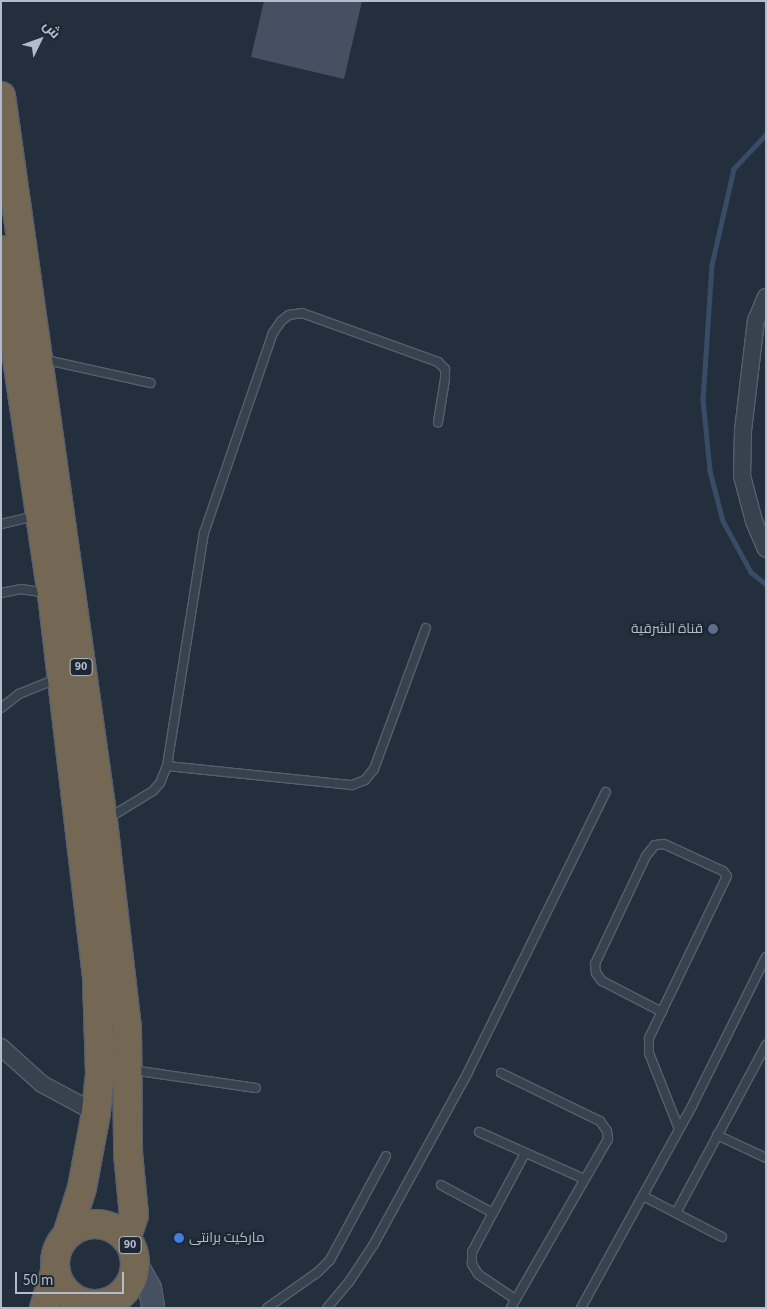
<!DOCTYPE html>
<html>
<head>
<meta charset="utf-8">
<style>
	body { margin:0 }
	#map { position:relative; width:767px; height:1309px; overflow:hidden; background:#242f3e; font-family:"Source Sans 3",Cairo,sans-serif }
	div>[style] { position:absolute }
	.stream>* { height:4.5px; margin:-2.25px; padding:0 2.25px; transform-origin:2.25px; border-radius:2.25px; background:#394c67 }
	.building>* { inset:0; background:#455162 }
	.roads { filter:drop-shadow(1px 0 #565f6c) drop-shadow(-1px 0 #565f6c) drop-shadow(0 1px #565f6c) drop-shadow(0 -1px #565f6c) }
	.lane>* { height:8px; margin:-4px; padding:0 4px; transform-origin:4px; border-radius:4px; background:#38414e }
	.street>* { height:16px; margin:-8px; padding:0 8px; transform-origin:8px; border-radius:8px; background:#38414e }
	.secondary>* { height:22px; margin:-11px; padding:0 11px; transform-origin:11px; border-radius:11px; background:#465061 }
	.highway>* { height:28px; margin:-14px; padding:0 14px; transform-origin:14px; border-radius:14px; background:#746855 }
	.highway>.ring { margin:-14px; padding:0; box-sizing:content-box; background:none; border:28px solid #746855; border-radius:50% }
	.dots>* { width:14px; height:14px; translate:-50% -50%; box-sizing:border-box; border:2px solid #1d2633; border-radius:50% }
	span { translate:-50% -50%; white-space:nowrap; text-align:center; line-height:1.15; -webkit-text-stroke:4.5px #1d2633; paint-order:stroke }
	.shield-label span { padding:1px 4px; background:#1d2633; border:1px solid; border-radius:4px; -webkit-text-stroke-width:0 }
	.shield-label { font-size:12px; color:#b4bcc9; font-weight:700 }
	.poi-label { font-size:14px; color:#b4bcc9 }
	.right { translate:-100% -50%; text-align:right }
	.left { translate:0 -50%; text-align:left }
	.frame { position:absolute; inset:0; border:2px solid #b4bcc9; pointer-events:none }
	.north { position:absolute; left:15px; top:15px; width:50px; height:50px; -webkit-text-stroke:4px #1d2633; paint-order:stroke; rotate:48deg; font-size:14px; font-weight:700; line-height:20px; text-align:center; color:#b4bcc9 }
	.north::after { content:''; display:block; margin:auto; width:18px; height:22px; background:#b4bcc9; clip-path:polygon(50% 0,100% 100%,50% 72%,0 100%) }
	.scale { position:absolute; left:15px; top:1272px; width:109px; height:22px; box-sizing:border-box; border:2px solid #b4bcc9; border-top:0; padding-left:6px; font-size:15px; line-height:18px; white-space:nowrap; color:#b4bcc9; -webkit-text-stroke:4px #1d2633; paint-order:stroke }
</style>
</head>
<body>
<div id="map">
	<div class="stream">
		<i style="left:766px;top:135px;width:47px;rotate:133.3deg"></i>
		<i style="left:734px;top:169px;width:98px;rotate:102.9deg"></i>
		<i style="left:712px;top:265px;width:134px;rotate:93.8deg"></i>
		<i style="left:703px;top:399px;width:72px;rotate:84.4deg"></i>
		<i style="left:710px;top:471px;width:52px;rotate:75.4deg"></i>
		<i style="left:723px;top:521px;width:58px;rotate:61.2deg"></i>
		<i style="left:751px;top:572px;width:19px;rotate:39deg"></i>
	</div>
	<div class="building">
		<i style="clip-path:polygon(264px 1px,362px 1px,344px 79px,251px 57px)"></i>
	</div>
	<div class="roads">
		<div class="lane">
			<i style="left:42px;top:359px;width:111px;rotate:12.5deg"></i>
			<i style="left:1px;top:524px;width:36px;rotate:-13deg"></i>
			<i style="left:1px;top:593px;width:20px;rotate:-11deg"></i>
			<i style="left:21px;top:589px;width:26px;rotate:9deg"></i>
			<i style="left:1px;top:708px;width:23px;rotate:-38deg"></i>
			<i style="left:19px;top:694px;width:40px;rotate:-22deg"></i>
			<i style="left:167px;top:766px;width:186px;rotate:5.9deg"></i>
			<i style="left:352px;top:785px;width:14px;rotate:-21deg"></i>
			<i style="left:365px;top:780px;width:14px;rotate:-51deg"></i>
			<i style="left:374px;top:769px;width:150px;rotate:-69.8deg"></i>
			<i style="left:107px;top:819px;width:54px;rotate:-31.3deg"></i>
			<i style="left:153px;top:791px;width:11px;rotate:-49deg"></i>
			<i style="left:160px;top:783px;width:18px;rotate:-68deg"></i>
			<i style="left:167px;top:766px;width:236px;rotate:-81deg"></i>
			<i style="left:204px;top:533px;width:212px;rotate:-71deg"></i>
			<i style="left:273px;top:333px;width:14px;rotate:-56deg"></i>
			<i style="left:281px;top:321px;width:10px;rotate:-37deg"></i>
			<i style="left:289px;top:315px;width:13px;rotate:-9deg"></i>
			<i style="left:302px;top:313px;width:145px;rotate:19.8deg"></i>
			<i style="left:438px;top:362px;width:10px;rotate:45deg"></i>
			<i style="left:445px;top:369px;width:10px;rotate:90deg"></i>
			<i style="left:445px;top:379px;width:44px;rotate:99.2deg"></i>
			<i style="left:662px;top:1012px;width:68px;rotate:-152.7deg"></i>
			<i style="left:602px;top:981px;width:10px;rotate:-127deg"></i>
			<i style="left:596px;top:973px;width:9px;rotate:-96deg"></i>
			<i style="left:595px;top:964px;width:119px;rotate:-64.7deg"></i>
			<i style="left:646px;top:856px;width:14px;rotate:-51deg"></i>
			<i style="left:655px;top:845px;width:9px;rotate:-6deg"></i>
			<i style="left:664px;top:844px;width:65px;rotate:24.6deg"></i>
			<i style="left:723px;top:871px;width:6px;rotate:51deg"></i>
			<i style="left:727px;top:876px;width:180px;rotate:115.7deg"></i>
			<i style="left:649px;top:1038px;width:15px;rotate:90deg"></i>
			<i style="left:649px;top:1053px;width:82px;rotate:68.5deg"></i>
			<i style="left:132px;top:1070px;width:125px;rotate:8.3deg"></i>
			<i style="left:501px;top:1073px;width:110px;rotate:25.9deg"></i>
			<i style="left:600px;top:1121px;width:12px;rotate:55deg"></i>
			<i style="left:607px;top:1131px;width:8px;rotate:83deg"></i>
			<i style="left:608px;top:1139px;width:195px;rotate:119.9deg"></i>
			<i style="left:479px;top:1132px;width:115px;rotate:24.1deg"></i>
			<i style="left:717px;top:1135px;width:54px;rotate:25.1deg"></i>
			<i style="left:441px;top:1185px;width:59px;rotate:28.3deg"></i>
			<i style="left:643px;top:1196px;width:89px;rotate:27.4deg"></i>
			<i style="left:676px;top:1213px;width:191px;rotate:-61.8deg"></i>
			<i style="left:515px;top:1299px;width:45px;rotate:-146deg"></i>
			<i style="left:478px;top:1274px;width:12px;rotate:-121deg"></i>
			<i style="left:472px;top:1264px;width:12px;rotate:-90deg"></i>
			<i style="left:472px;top:1252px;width:112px;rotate:-61.8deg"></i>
			<i style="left:267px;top:1308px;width:62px;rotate:-35.2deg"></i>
			<i style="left:318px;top:1272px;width:17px;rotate:-45deg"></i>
			<i style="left:330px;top:1260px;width:118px;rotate:-61.7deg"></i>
			<i style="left:327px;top:1308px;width:34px;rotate:-50deg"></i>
			<i style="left:349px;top:1282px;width:45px;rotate:-56.7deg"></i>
			<i style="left:374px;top:1244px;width:196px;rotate:-61.3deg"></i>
			<i style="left:468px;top:1072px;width:312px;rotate:-63.8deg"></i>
			<i style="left:581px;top:1308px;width:230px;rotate:-61.2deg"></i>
			<i style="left:692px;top:1106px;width:166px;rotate:-63.6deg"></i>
		</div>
		<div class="street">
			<i style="left:766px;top:297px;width:25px;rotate:113deg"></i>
			<i style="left:756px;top:320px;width:111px;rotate:96.7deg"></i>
			<i style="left:743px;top:430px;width:46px;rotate:91.2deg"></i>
			<i style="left:742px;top:476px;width:47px;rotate:75.1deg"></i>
			<i style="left:754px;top:521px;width:30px;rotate:67deg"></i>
			<i style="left:1px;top:1047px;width:55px;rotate:42.1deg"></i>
			<i style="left:42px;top:1084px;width:61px;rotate:28.2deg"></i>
		</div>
		<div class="secondary">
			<i style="left:136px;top:1263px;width:29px;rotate:61deg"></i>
			<i style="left:150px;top:1288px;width:20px;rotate:81deg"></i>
			<i style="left:106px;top:1303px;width:9px;rotate:32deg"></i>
		</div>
		<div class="highway">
			<i style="left:1px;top:96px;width:732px;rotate:81.99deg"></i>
			<i style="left:103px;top:821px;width:207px;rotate:83.4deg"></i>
			<i style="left:127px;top:1027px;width:126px;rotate:89.5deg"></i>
			<i style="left:128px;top:1153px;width:62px;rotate:84.5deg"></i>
			<i style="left:134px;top:1215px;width:25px;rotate:108deg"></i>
			<i style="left:1px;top:250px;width:348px;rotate:81.6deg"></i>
			<i style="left:52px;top:594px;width:386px;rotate:83.3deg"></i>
			<i style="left:97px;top:977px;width:97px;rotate:88.2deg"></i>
			<i style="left:100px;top:1074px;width:39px;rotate:96deg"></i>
			<i style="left:96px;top:1113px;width:76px;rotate:100.6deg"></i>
			<i style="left:82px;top:1188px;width:49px;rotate:107.7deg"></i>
			<i class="ring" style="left:55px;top:1224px;width:52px;height:52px"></i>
			<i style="left:44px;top:1308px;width:39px;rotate:-73deg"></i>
		</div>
	</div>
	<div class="dots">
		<i style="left:713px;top:629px;background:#5c6f8a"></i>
		<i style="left:179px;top:1238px;background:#3f7fe0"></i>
	</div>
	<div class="shield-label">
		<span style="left:81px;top:667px">90</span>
		<span style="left:130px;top:1245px">90</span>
	</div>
	<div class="poi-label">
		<span class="right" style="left:703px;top:629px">قناة الشرقية</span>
		<span class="left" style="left:189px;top:1238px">مارکیت برانتی</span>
	</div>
	<div class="frame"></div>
	<div class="north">ش</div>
	<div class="scale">50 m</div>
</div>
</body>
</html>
